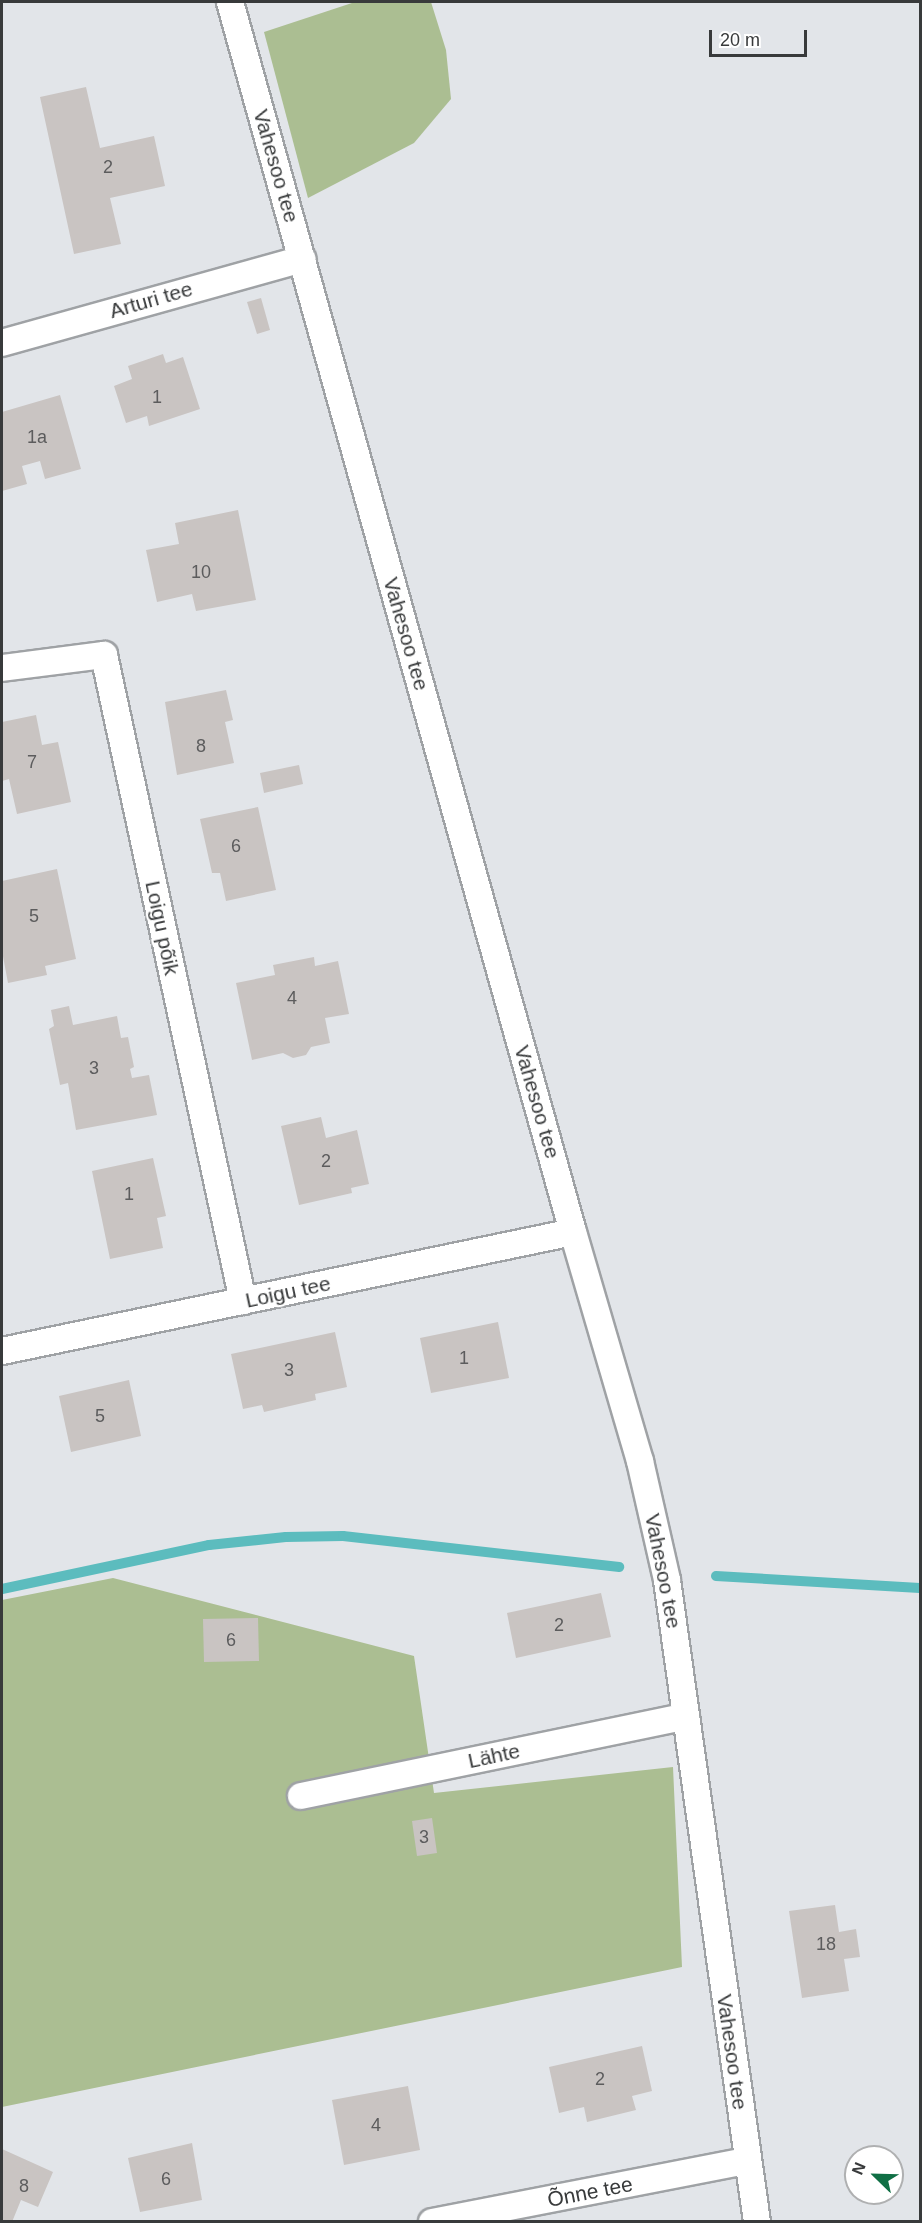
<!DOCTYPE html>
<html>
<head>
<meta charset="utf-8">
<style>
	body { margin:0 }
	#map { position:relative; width:922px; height:2223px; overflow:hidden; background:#e2e5e9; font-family:Arial,sans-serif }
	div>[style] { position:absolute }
	.green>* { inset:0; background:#abbe92 }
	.stream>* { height:10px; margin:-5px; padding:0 5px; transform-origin:5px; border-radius:5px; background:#5cbcbe }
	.building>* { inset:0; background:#c9c4c2 }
	.roads { filter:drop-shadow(2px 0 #9fa2a5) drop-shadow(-2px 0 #9fa2a5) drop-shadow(0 2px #9fa2a5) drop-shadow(0 -2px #9fa2a5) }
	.minor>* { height:26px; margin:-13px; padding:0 13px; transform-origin:13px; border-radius:13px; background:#fff }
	span { translate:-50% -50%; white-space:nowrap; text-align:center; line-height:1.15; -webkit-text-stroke:4.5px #fff; paint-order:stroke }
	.number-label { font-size:18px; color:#5c5c5d }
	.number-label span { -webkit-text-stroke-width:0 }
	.street-label { font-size:21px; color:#383a3b }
	.frame { position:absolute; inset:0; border:3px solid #383a3b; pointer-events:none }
	.north { position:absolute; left:844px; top:2145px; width:60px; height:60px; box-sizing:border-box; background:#fff; border:2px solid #afb0b1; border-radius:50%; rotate:293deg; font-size:16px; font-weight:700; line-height:24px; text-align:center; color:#383a3b }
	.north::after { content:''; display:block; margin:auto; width:21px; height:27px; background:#106f45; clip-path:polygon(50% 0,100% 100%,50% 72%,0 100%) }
	.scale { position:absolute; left:709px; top:30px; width:98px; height:27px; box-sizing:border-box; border:3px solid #383a3b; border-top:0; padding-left:8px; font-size:18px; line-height:21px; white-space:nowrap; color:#383a3b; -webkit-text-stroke:4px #fff; paint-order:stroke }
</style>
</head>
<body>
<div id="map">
	<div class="green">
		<i style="clip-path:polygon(355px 2px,431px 2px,446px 50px,451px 99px,414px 143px,308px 198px,264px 32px)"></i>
		<i style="clip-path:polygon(113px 1578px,414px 1656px,434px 1793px,673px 1767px,682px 1967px,2px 2107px,2px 1600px)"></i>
	</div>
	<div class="stream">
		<i style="left:716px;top:1576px;width:204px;rotate:3.4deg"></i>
		<i style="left:2px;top:1589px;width:212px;rotate:-12deg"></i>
		<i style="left:209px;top:1545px;width:77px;rotate:-5.9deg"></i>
		<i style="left:286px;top:1537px;width:57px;rotate:-1deg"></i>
		<i style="left:343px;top:1536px;width:278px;rotate:6.4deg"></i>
	</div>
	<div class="building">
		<i style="clip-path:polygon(86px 87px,100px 148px,154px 136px,165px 186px,110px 198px,121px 244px,74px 254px,40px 97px)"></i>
		<i style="clip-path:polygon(261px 298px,270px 330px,257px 334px,247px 302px)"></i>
		<i style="clip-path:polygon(163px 354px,166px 363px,183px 357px,200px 409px,149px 426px,147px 416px,126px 423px,114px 386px,132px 379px,128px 366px)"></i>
		<i style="clip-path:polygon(60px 395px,81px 469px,45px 479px,40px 461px,22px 466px,27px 484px,2px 491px,2px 412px)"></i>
		<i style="clip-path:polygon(238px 510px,256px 600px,196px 611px,192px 594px,157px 602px,146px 550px,179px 544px,175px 523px)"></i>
		<i style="clip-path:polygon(226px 690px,233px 720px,225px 722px,234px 763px,177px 775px,165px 702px)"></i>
		<i style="clip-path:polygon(36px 715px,42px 745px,58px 742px,71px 802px,17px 814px,9px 779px,2px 781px,2px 722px)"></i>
		<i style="clip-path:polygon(299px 765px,303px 784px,264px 793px,260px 773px)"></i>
		<i style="clip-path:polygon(258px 807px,276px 890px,226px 901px,220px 873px,212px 873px,200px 819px)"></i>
		<i style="clip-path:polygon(57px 869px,76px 959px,45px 966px,47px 975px,8px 983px,2px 951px,2px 881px)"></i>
		<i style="clip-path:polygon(314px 957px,315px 966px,338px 961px,349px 1014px,325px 1018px,330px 1043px,311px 1047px,306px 1055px,293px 1058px,283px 1053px,252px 1060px,236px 983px,275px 975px,273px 965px)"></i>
		<i style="clip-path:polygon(69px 1006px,73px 1025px,117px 1016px,121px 1038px,128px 1037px,134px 1067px,130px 1069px,132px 1078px,149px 1075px,157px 1115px,76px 1130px,68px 1083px,60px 1085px,49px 1029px,54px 1026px,51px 1010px)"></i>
		<i style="clip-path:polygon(321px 1117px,326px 1138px,357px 1130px,369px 1184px,351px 1188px,352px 1193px,299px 1205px,281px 1126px)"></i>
		<i style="clip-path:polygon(153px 1158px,166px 1216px,157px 1218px,163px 1248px,110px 1259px,92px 1171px)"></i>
		<i style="clip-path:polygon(498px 1322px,509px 1378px,431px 1393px,420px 1338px)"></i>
		<i style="clip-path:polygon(335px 1332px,347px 1387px,315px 1394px,316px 1400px,264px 1412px,262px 1405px,243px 1409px,231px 1354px)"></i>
		<i style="clip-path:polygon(129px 1380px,141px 1436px,71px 1452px,59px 1396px)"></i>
		<i style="clip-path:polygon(601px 1593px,611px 1637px,516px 1658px,507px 1613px)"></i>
		<i style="clip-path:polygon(258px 1618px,259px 1661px,204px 1662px,203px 1619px)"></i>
		<i style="clip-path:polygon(432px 1818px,437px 1853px,417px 1856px,412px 1821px)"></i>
		<i style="clip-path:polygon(835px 1905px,839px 1932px,856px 1929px,860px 1957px,844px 1959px,849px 1991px,802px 1998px,789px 1911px)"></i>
		<i style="clip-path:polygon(642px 2046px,652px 2091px,632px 2096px,636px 2110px,587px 2122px,584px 2107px,559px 2113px,549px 2067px)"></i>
		<i style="clip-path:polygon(408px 2086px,420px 2150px,344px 2165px,332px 2100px)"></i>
		<i style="clip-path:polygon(192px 2143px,202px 2200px,140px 2212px,128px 2158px)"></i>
		<i style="clip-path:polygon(2px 2149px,53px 2172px,38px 2207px,21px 2200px,12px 2222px,2px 2222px)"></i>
	</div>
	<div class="roads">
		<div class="minor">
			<i style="left:230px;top:2px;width:1277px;rotate:74.42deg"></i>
			<i style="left:573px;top:1232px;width:239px;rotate:73.7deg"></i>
			<i style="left:640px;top:1461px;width:122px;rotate:77.2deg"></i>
			<i style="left:667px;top:1580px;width:648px;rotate:82.02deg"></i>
			<i style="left:2px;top:343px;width:312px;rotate:-15.6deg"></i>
			<i style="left:2px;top:668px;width:103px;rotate:-7.3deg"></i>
			<i style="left:104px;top:655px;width:661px;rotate:77.86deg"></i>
			<i style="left:2px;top:1351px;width:583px;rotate:-11.77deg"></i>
			<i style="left:301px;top:1796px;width:393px;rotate:-11.7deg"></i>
			<i style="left:432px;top:2222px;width:321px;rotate:-11deg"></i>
		</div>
	</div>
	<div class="number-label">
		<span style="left:108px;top:167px">2</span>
		<span style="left:157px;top:397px">1</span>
		<span style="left:37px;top:437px">1a</span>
		<span style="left:201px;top:572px">10</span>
		<span style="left:201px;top:746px">8</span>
		<span style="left:32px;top:762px">7</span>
		<span style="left:236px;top:846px">6</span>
		<span style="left:34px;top:916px">5</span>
		<span style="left:292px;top:998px">4</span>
		<span style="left:94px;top:1068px">3</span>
		<span style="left:326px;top:1161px">2</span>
		<span style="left:129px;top:1194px">1</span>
		<span style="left:464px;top:1358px">1</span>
		<span style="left:289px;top:1370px">3</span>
		<span style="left:100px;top:1416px">5</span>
		<span style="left:559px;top:1625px">2</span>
		<span style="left:231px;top:1640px">6</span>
		<span style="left:424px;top:1837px">3</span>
		<span style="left:826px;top:1944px">18</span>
		<span style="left:600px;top:2079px">2</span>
		<span style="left:376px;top:2125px">4</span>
		<span style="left:166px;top:2179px">6</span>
		<span style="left:24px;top:2186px">8</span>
	</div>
	<div class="street-label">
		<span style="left:276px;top:166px;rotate:74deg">Vahesoo tee</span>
		<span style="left:151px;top:300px;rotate:-16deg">Arturi tee</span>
		<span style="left:406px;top:634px;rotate:74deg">Vahesoo tee</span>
		<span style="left:162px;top:928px;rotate:78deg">Loigu põik</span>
		<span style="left:537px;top:1102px;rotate:74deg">Vahesoo tee</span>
		<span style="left:288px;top:1292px;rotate:-12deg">Loigu tee</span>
		<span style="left:663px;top:1571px;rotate:79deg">Vahesoo tee</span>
		<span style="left:494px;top:1756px;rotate:-12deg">Lähte</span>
		<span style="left:732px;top:2052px;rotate:82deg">Vahesoo tee</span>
		<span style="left:590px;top:2192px;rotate:-11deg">Õnne tee</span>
	</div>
	<div class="frame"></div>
	<div class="north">N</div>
	<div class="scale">20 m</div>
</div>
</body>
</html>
